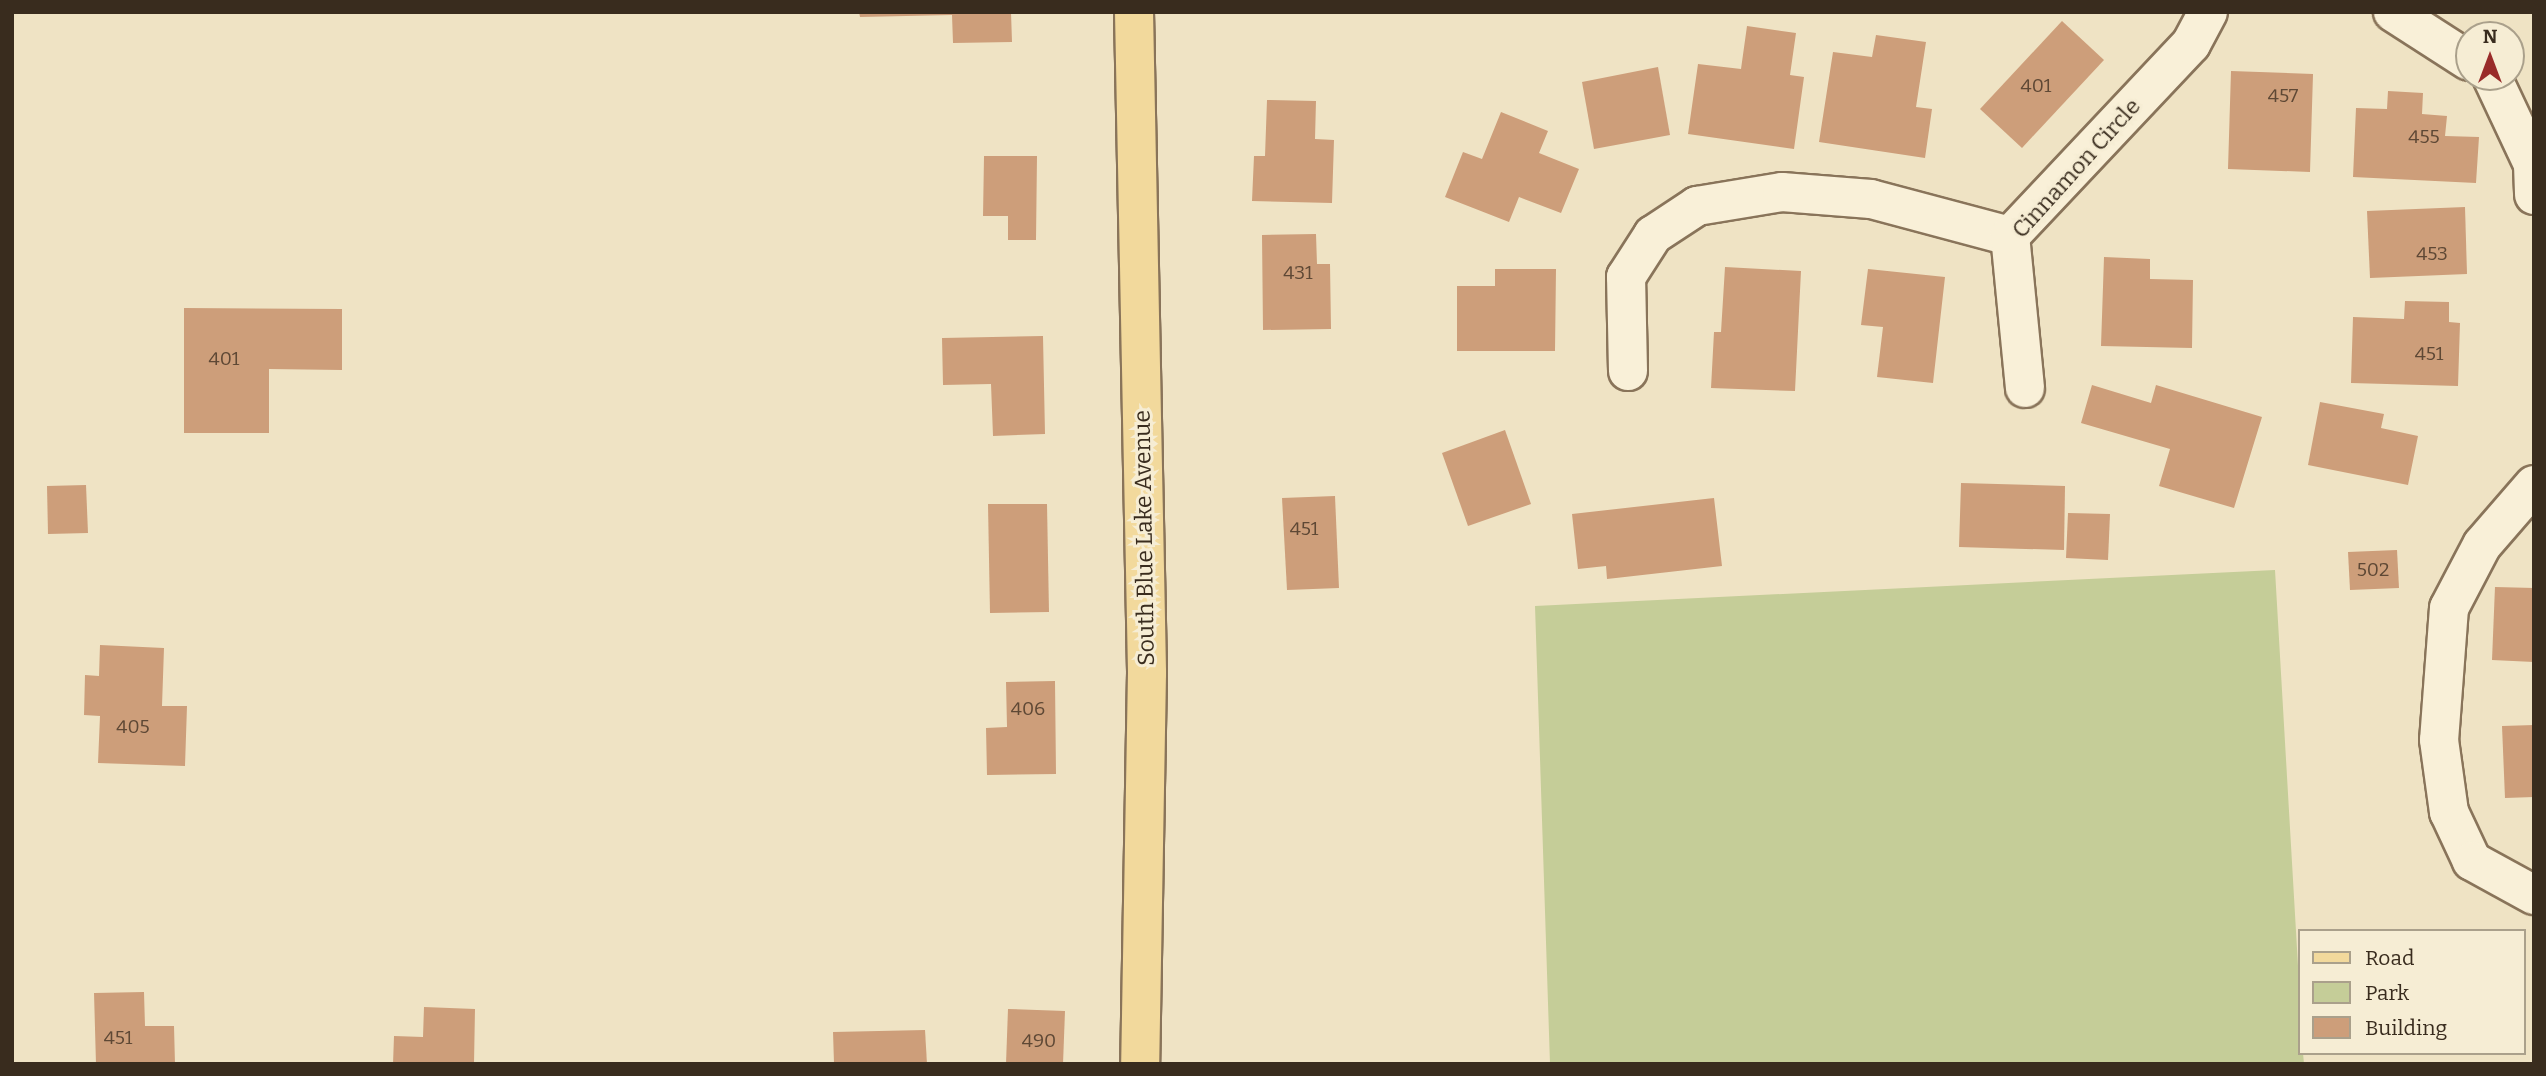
<!DOCTYPE html>
<html>
<head>
<meta charset="utf-8">
<style>
	body { margin:0 }
	#map { position:relative; width:2546px; height:1076px; overflow:hidden; background:#efe3c4; font-family:Bitter,serif }
	div>[style] { position:absolute }
	.green>* { inset:0; background:#c5cd98 }
	.building>* { inset:0; background:#cd9e7a }
	.roads { filter:drop-shadow(2px 0 #89745a) drop-shadow(-2px 0 #89745a) drop-shadow(0 2px #89745a) drop-shadow(0 -2px #89745a) }
	.minor>* { height:38px; margin:-19px; padding:0 19px; transform-origin:19px; border-radius:19px; background:#f9f0d8 }
	.major>* { height:38px; margin:-19px; padding:0 19px; transform-origin:19px; border-radius:19px; background:#f2d99c }
	span { translate:-50% -50%; white-space:nowrap; text-align:center; line-height:1.15; -webkit-text-stroke:6px #f6edd4; paint-order:stroke }
	.number-label { font-size:19px; color:#5e4835 }
	.number-label span { -webkit-text-stroke-width:0 }
	.street-label { font-size:23px; color:#392c1e }
	.frame { position:absolute; inset:0; border:14px solid #392c1e; pointer-events:none }
	.legend { position:absolute; left:2298px; top:929px; width:228px; height:126px; box-sizing:border-box; background:#f6edd4; border:2px solid #aaa08b; margin:0; padding:9px 12px; list-style:none; font-size:21px; color:#392c1e }
	.legend li { display:flex; align-items:center; gap:14px; height:35px }
	.legend b { width:35px; border:2px solid #aaa08b }
	.north { position:absolute; left:2455px; top:21px; width:70px; height:70px; box-sizing:border-box; background:#f6edd4; border:2px solid #aaa08b; border-radius:50%; rotate:0deg; font-size:19px; font-weight:700; line-height:28px; text-align:center; color:#392c1e }
	.north::after { content:''; display:block; margin:auto; width:24px; height:32px; background:#992c2a; clip-path:polygon(50% 0,100% 100%,50% 72%,0 100%) }
</style>
</head>
<body>
<div id="map">
	<div class="green">
		<i style="clip-path:polygon(2275px 570px,2299px 983px,2299px 1053px,2303px 1053px,2304px 1064px,1550px 1064px,1535px 606px)"></i>
	</div>
	<div class="building">
		<i style="clip-path:polygon(859px 12px,1011px 12px,1012px 42px,953px 43px,952px 15px,860px 17px)"></i>
		<i style="clip-path:polygon(2062px 21px,2104px 60px,2022px 148px,1980px 109px)"></i>
		<i style="clip-path:polygon(1747px 26px,1796px 33px,1790px 75px,1804px 77px,1794px 149px,1688px 134px,1698px 64px,1741px 69px)"></i>
		<i style="clip-path:polygon(1876px 35px,1926px 42px,1916px 107px,1932px 109px,1925px 158px,1819px 142px,1833px 52px,1872px 57px)"></i>
		<i style="clip-path:polygon(1658px 67px,1670px 135px,1594px 149px,1582px 82px)"></i>
		<i style="clip-path:polygon(2231px 71px,2313px 74px,2310px 172px,2228px 169px)"></i>
		<i style="clip-path:polygon(2388px 91px,2423px 93px,2422px 114px,2447px 116px,2445px 136px,2479px 137px,2476px 183px,2353px 177px,2356px 108px,2387px 109px)"></i>
		<i style="clip-path:polygon(1267px 100px,1316px 101px,1315px 139px,1334px 140px,1332px 203px,1252px 201px,1254px 156px,1265px 156px)"></i>
		<i style="clip-path:polygon(1501px 112px,1548px 131px,1539px 153px,1579px 169px,1561px 213px,1519px 197px,1509px 222px,1445px 197px,1463px 152px,1482px 159px)"></i>
		<i style="clip-path:polygon(984px 156px,1037px 156px,1036px 240px,1008px 240px,1008px 216px,983px 216px)"></i>
		<i style="clip-path:polygon(2465px 207px,2467px 274px,2370px 278px,2367px 211px)"></i>
		<i style="clip-path:polygon(1316px 234px,1317px 264px,1330px 264px,1331px 329px,1263px 330px,1262px 235px)"></i>
		<i style="clip-path:polygon(2104px 257px,2150px 259px,2150px 279px,2193px 280px,2192px 348px,2101px 346px)"></i>
		<i style="clip-path:polygon(1725px 267px,1801px 271px,1795px 391px,1711px 388px,1714px 332px,1721px 332px)"></i>
		<i style="clip-path:polygon(1495px 269px,1556px 269px,1555px 351px,1457px 351px,1457px 286px,1495px 286px)"></i>
		<i style="clip-path:polygon(1868px 269px,1945px 277px,1933px 383px,1877px 377px,1883px 327px,1861px 325px)"></i>
		<i style="clip-path:polygon(2405px 301px,2449px 302px,2449px 322px,2460px 323px,2458px 386px,2351px 383px,2353px 317px,2404px 319px)"></i>
		<i style="clip-path:polygon(184px 308px,342px 309px,342px 370px,269px 369px,269px 433px,184px 433px)"></i>
		<i style="clip-path:polygon(1043px 336px,1045px 434px,993px 436px,991px 384px,943px 385px,942px 338px)"></i>
		<i style="clip-path:polygon(2092px 385px,2151px 403px,2156px 385px,2262px 417px,2234px 508px,2159px 486px,2170px 449px,2081px 423px)"></i>
		<i style="clip-path:polygon(2320px 402px,2384px 414px,2381px 428px,2418px 436px,2408px 485px,2308px 465px)"></i>
		<i style="clip-path:polygon(1505px 430px,1531px 504px,1468px 526px,1442px 453px)"></i>
		<i style="clip-path:polygon(1961px 483px,2065px 486px,2064px 550px,1959px 547px)"></i>
		<i style="clip-path:polygon(86px 485px,88px 533px,48px 534px,47px 486px)"></i>
		<i style="clip-path:polygon(1335px 496px,1339px 588px,1287px 590px,1282px 498px)"></i>
		<i style="clip-path:polygon(1714px 498px,1722px 566px,1607px 579px,1606px 566px,1578px 569px,1572px 514px)"></i>
		<i style="clip-path:polygon(988px 504px,1047px 504px,1049px 612px,990px 613px)"></i>
		<i style="clip-path:polygon(2068px 513px,2110px 514px,2108px 560px,2066px 558px)"></i>
		<i style="clip-path:polygon(2397px 550px,2399px 588px,2350px 590px,2348px 552px)"></i>
		<i style="clip-path:polygon(2495px 587px,2534px 588px,2534px 662px,2492px 660px)"></i>
		<i style="clip-path:polygon(100px 645px,164px 648px,162px 706px,187px 706px,185px 766px,98px 763px,100px 716px,84px 715px,85px 675px,99px 676px)"></i>
		<i style="clip-path:polygon(1055px 681px,1056px 774px,987px 775px,986px 728px,1007px 727px,1006px 682px)"></i>
		<i style="clip-path:polygon(2534px 725px,2534px 797px,2505px 798px,2502px 726px)"></i>
		<i style="clip-path:polygon(144px 992px,145px 1026px,174px 1026px,175px 1064px,96px 1064px,94px 993px)"></i>
		<i style="clip-path:polygon(424px 1007px,475px 1009px,474px 1064px,393px 1064px,394px 1036px,423px 1037px)"></i>
		<i style="clip-path:polygon(1008px 1009px,1065px 1011px,1063px 1064px,1006px 1064px)"></i>
		<i style="clip-path:polygon(925px 1030px,927px 1064px,834px 1064px,833px 1032px)"></i>
	</div>
	<div class="roads">
		<div class="minor">
			<i style="left:2393px;top:12px;width:90px;rotate:32.8deg"></i>
			<i style="left:2492px;top:77px;width:96px;rotate:64.8deg"></i>
			<i style="left:2533px;top:164px;width:31px;rotate:88deg"></i>
			<i style="left:1628px;top:371px;width:94px;rotate:-91.2deg"></i>
			<i style="left:1626px;top:277px;width:50px;rotate:-57.3deg"></i>
			<i style="left:1653px;top:235px;width:53px;rotate:-33.4deg"></i>
			<i style="left:1697px;top:206px;width:86px;rotate:-9.4deg"></i>
			<i style="left:1782px;top:192px;width:89px;rotate:4.5deg"></i>
			<i style="left:1871px;top:199px;width:144px;rotate:14.9deg"></i>
			<i style="left:2025px;top:388px;width:153px;rotate:-95.6deg"></i>
			<i style="left:2010px;top:236px;width:264px;rotate:-46.7deg"></i>
			<i style="left:2191px;top:44px;width:36px;rotate:-62deg"></i>
			<i style="left:2534px;top:485px;width:79px;rotate:130.9deg"></i>
			<i style="left:2482px;top:545px;width:71px;rotate:117.6deg"></i>
			<i style="left:2449px;top:608px;width:132px;rotate:94.3deg"></i>
			<i style="left:2439px;top:740px;width:73px;rotate:82.1deg"></i>
			<i style="left:2449px;top:812px;width:54px;rotate:64.9deg"></i>
			<i style="left:2472px;top:861px;width:71px;rotate:28.7deg"></i>
		</div>
		<div class="major">
			<i style="left:1134px;top:12px;width:661px;rotate:88.87deg"></i>
			<i style="left:1147px;top:673px;width:391px;rotate:91deg"></i>
		</div>
	</div>
	<div class="number-label">
		<span style="left:2036px;top:86px">401</span>
		<span style="left:2283px;top:96px">457</span>
		<span style="left:2424px;top:137px">455</span>
		<span style="left:2432px;top:254px">453</span>
		<span style="left:1298px;top:273px">431</span>
		<span style="left:2429px;top:354px">451</span>
		<span style="left:224px;top:359px">401</span>
		<span style="left:1304px;top:529px">451</span>
		<span style="left:2373px;top:570px">502</span>
		<span style="left:1028px;top:709px">406</span>
		<span style="left:133px;top:727px">405</span>
		<span style="left:118px;top:1038px">451</span>
		<span style="left:1039px;top:1041px">490</span>
	</div>
	<div class="street-label">
		<span style="left:2076px;top:168px;rotate:-48deg">Cinnamon Circle</span>
		<span style="left:1144px;top:538px;rotate:-91deg">South Blue Lake Avenue</span>
	</div>
	<div class="frame"></div>
	<ul class="legend">
	<li><b style="height:9px;background:#f2d99c"></b>Road</li>
	<li><b style="height:19px;background:#c5cd98"></b>Park</li>
	<li><b style="height:19px;background:#cd9e7a"></b>Building</li>
	</ul>
	<div class="north">N</div>
</div>
</body>
</html>
